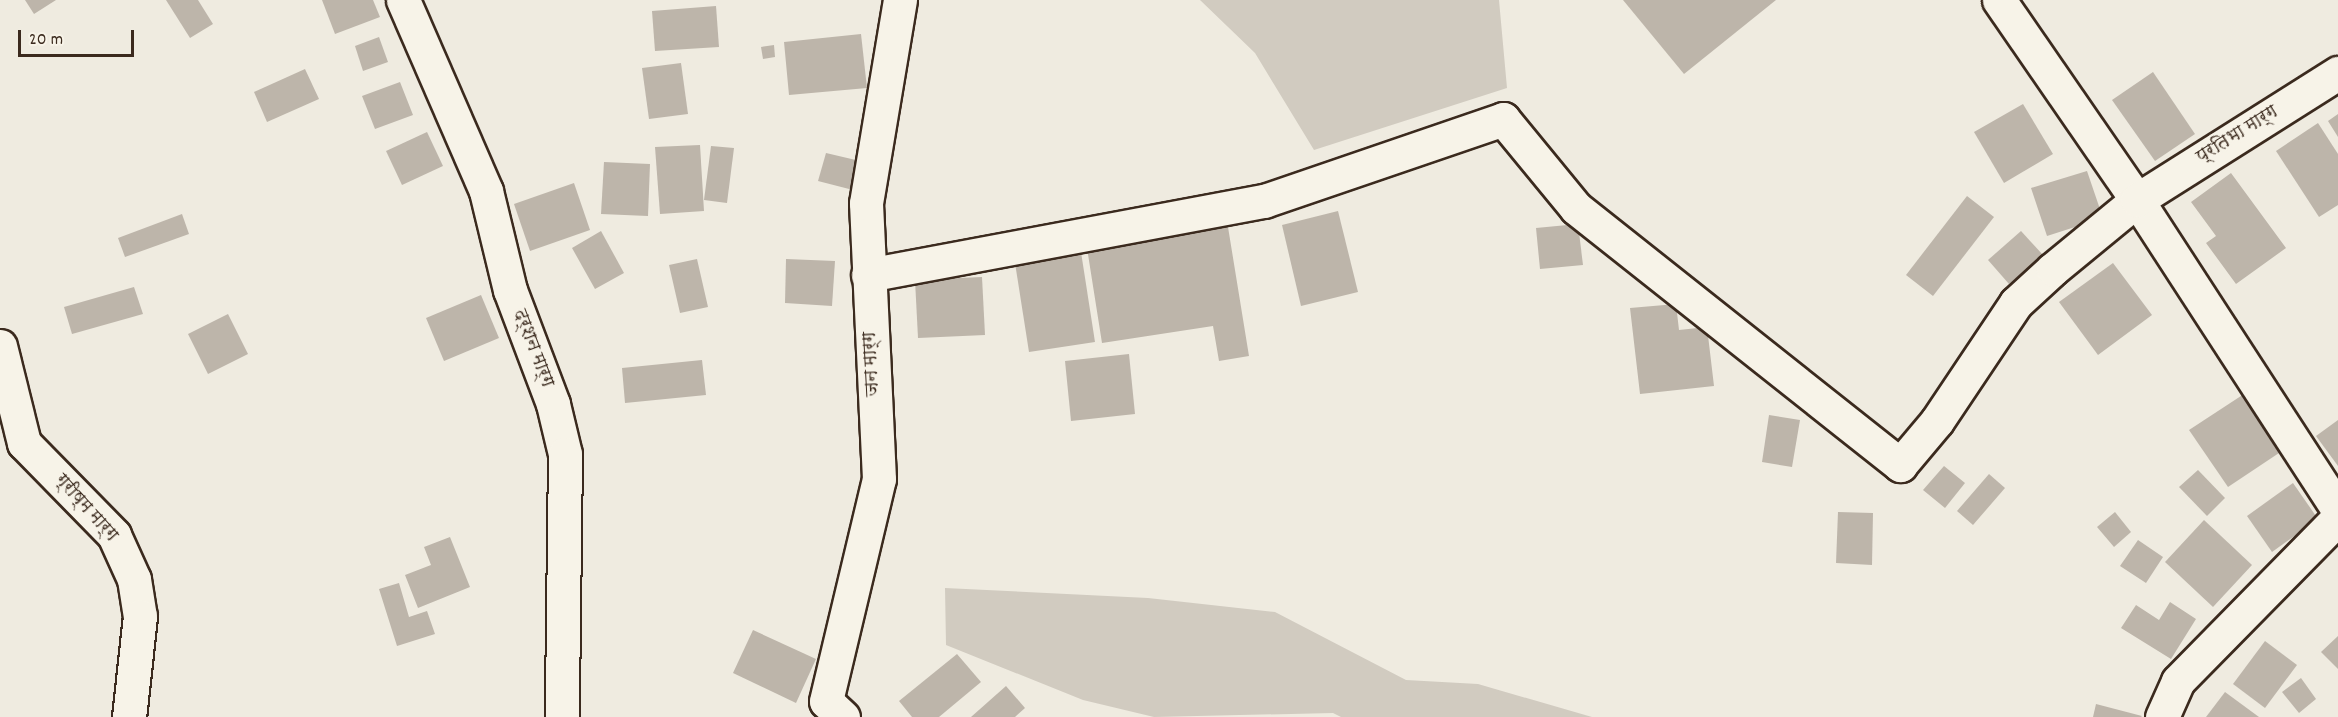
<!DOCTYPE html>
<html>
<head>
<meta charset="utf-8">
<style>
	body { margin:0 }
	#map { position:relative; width:2338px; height:717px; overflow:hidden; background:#efebe0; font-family:Dekko,"Playpen Sans Deva",sans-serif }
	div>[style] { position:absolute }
	.green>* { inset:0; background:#d1cbc0 }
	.building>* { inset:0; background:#bdb5aa }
	.roads { filter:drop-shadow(2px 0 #3b2a1e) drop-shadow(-2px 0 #3b2a1e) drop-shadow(0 2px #3b2a1e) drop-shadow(0 -2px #3b2a1e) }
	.minor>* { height:33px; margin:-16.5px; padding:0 16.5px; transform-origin:16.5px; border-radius:16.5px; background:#f7f3e8 }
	span { translate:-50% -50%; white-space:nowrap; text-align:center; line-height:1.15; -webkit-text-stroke:4.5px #f7f3e8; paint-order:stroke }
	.street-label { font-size:18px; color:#3b2a1e }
	.scale { position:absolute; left:18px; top:30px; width:116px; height:27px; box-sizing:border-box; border:3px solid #3b2a1e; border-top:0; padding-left:8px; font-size:18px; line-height:21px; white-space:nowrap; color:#3b2a1e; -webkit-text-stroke:4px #f7f3e8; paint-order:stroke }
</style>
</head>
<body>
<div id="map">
	<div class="green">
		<i style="clip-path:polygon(1200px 0,1499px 0,1507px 88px,1314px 150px,1255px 53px)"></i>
		<i style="clip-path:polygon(945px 588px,1148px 598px,1275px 612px,1406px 680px,1478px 684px,1592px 717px,1341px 717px,1333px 713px,1154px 717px,1083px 700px,946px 645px)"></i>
	</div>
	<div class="building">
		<i style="clip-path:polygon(25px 0,56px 0,34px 14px)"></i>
		<i style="clip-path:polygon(166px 0,198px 0,213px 24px,190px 38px)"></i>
		<i style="clip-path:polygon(322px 0,373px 0,380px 17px,335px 34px)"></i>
		<i style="clip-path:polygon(1623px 0,1776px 0,1684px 74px)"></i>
		<i style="clip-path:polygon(716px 6px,719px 47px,655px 51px,652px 11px)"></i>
		<i style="clip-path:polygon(861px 34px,867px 88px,789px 95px,784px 42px)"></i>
		<i style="clip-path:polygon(379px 37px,388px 62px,363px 71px,355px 46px)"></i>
		<i style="clip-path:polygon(774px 45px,775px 57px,763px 59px,761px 47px)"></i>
		<i style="clip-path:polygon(681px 63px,688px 114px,649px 119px,642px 68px)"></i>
		<i style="clip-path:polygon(305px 69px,319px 99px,267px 122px,254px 92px)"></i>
		<i style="clip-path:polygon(2153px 72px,2195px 134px,2155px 161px,2112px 100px)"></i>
		<i style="clip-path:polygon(400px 82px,413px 115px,375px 129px,362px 96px)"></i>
		<i style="clip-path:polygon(2023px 104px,2053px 154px,2004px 183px,1974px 132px)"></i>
		<i style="clip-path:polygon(2338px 114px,2338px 137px,2328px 121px)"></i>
		<i style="clip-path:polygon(2318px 123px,2338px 154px,2338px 205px,2319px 217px,2276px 151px)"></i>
		<i style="clip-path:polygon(427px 132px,443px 166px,402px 185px,386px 151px)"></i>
		<i style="clip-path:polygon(700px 145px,704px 211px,660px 214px,655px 147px)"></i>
		<i style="clip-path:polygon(711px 146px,734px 148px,727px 203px,704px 200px)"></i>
		<i style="clip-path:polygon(826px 153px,860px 161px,853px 190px,818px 181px)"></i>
		<i style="clip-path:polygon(604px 162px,650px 164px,648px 216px,601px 214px)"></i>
		<i style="clip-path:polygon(2087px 171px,2103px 218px,2047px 236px,2031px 188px)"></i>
		<i style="clip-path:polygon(2231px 173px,2286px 248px,2236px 284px,2206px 243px,2216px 236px,2191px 202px)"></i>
		<i style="clip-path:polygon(574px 183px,590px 230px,530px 251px,514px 204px)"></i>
		<i style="clip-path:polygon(1967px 196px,1994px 217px,1933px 296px,1906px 275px)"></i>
		<i style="clip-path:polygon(1338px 211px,1358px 292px,1301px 306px,1282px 225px)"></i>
		<i style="clip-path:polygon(182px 214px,189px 234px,125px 257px,118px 238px)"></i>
		<i style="clip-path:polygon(1578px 224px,1583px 265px,1540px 269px,1536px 228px)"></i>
		<i style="clip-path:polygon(1228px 227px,1249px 356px,1219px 361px,1213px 326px,1102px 343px,1087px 248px)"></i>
		<i style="clip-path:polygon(601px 231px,624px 273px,595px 289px,572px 248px)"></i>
		<i style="clip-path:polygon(2021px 231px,2043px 255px,2009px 284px,1988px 260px)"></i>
		<i style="clip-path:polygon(1081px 252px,1095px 342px,1029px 352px,1015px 263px)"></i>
		<i style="clip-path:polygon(697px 259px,708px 307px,680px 313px,669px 265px)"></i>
		<i style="clip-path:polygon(786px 259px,835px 261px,832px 306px,785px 303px)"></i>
		<i style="clip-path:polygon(2113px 263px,2152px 315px,2098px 355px,2059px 302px)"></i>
		<i style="clip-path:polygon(982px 277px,985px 335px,918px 338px,915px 280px)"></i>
		<i style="clip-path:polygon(134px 287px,143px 314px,72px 334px,64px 307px)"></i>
		<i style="clip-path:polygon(481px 295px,499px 338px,444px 361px,426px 318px)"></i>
		<i style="clip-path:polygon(1676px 304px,1679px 330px,1707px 327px,1714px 386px,1640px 394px,1630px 308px)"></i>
		<i style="clip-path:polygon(228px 314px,248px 354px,208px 374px,188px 334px)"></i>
		<i style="clip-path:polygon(1129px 354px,1135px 414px,1071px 421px,1065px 361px)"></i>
		<i style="clip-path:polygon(702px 360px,706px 395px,625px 403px,622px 368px)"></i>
		<i style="clip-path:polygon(2244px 394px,2282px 451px,2228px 487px,2189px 430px)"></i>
		<i style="clip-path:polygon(1769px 415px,1800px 420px,1792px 467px,1762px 462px)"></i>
		<i style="clip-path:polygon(2338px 420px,2338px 466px,2316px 436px)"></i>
		<i style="clip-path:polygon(1944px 466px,1965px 483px,1945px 508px,1923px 490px)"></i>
		<i style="clip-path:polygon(2198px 470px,2225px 498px,2207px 516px,2179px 487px)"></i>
		<i style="clip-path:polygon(1989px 474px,2005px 488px,1973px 525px,1957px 511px)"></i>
		<i style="clip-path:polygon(2293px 483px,2318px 519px,2272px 552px,2247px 516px)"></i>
		<i style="clip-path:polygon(1838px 512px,1873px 513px,1872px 565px,1836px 563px)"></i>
		<i style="clip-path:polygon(2115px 512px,2131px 532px,2114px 547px,2097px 527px)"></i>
		<i style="clip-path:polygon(2204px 520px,2252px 565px,2213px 607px,2165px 562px)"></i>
		<i style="clip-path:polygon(450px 537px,470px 587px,418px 608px,405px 575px,431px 565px,424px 547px)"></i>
		<i style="clip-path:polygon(2138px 540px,2163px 557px,2146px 583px,2120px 566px)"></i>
		<i style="clip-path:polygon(399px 583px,409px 617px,427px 611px,435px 634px,397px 646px,379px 589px)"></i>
		<i style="clip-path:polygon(2170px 602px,2196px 619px,2171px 659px,2121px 628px,2136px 605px,2159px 620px)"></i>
		<i style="clip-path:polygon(753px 630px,816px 659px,796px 703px,733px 673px)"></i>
		<i style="clip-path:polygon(2338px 636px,2338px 669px,2321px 652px)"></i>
		<i style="clip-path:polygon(2265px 641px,2297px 665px,2265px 708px,2233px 684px)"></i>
		<i style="clip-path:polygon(957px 654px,981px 682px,939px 717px,912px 717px,899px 701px)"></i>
		<i style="clip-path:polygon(2301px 678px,2316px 699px,2299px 713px,2282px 692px)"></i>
		<i style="clip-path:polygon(1006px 686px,1025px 708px,1015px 717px,971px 717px)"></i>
		<i style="clip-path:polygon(2225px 692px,2259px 717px,2206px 717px)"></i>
		<i style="clip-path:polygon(2096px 704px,2142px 716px,2141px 717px,2093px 717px)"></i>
	</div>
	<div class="roads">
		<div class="minor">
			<i style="left:403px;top:0;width:208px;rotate:66.5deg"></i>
			<i style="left:486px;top:191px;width:102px;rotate:76.4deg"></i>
			<i style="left:510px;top:290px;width:122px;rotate:69.3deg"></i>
			<i style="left:553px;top:404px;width:51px;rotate:76.5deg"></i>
			<i style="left:565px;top:454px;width:263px;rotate:90.7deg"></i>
			<i style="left:1999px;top:0;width:243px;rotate:55.4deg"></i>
			<i style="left:2137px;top:200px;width:369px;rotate:57deg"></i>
			<i style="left:868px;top:275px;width:403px;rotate:-10.6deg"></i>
			<i style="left:1264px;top:201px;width:253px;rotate:-18.9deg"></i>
			<i style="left:1503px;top:119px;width:115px;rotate:50.6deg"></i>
			<i style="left:1576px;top:208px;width:414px;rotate:38.4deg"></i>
			<i style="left:1900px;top:465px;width:57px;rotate:-49.9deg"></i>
			<i style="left:1937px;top:421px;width:142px;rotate:-56.2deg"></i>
			<i style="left:2016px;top:303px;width:50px;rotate:-42.6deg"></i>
			<i style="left:2053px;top:269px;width:109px;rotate:-39.4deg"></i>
			<i style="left:2137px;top:200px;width:238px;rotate:-32.3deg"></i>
			<i style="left:0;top:346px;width:100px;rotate:76.1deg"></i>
			<i style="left:24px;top:443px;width:129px;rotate:45.6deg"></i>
			<i style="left:114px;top:535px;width:48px;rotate:65.6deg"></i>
			<i style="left:134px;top:579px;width:37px;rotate:81deg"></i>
			<i style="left:140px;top:616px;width:102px;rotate:96.2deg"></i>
			<i style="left:843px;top:717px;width:23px;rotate:-137deg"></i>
			<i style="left:826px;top:701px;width:228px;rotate:-76.6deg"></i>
			<i style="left:879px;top:479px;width:276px;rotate:-92.7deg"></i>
			<i style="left:866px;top:203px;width:206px;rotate:-80.5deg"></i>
			<i style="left:2162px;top:717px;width:39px;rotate:-66deg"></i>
			<i style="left:2178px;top:681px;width:228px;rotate:-45.5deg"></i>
		</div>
	</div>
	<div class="street-label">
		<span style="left:2238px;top:136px;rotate:-32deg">प्रतिभा मार्ग</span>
		<span style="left:532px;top:349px;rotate:69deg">दर्शन मार्ग</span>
		<span style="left:873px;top:364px;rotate:-93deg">जन मार्ग</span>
		<span style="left:85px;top:509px;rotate:48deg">ग्रीष्म मार्ग</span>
	</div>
	<div class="scale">20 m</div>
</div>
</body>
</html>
